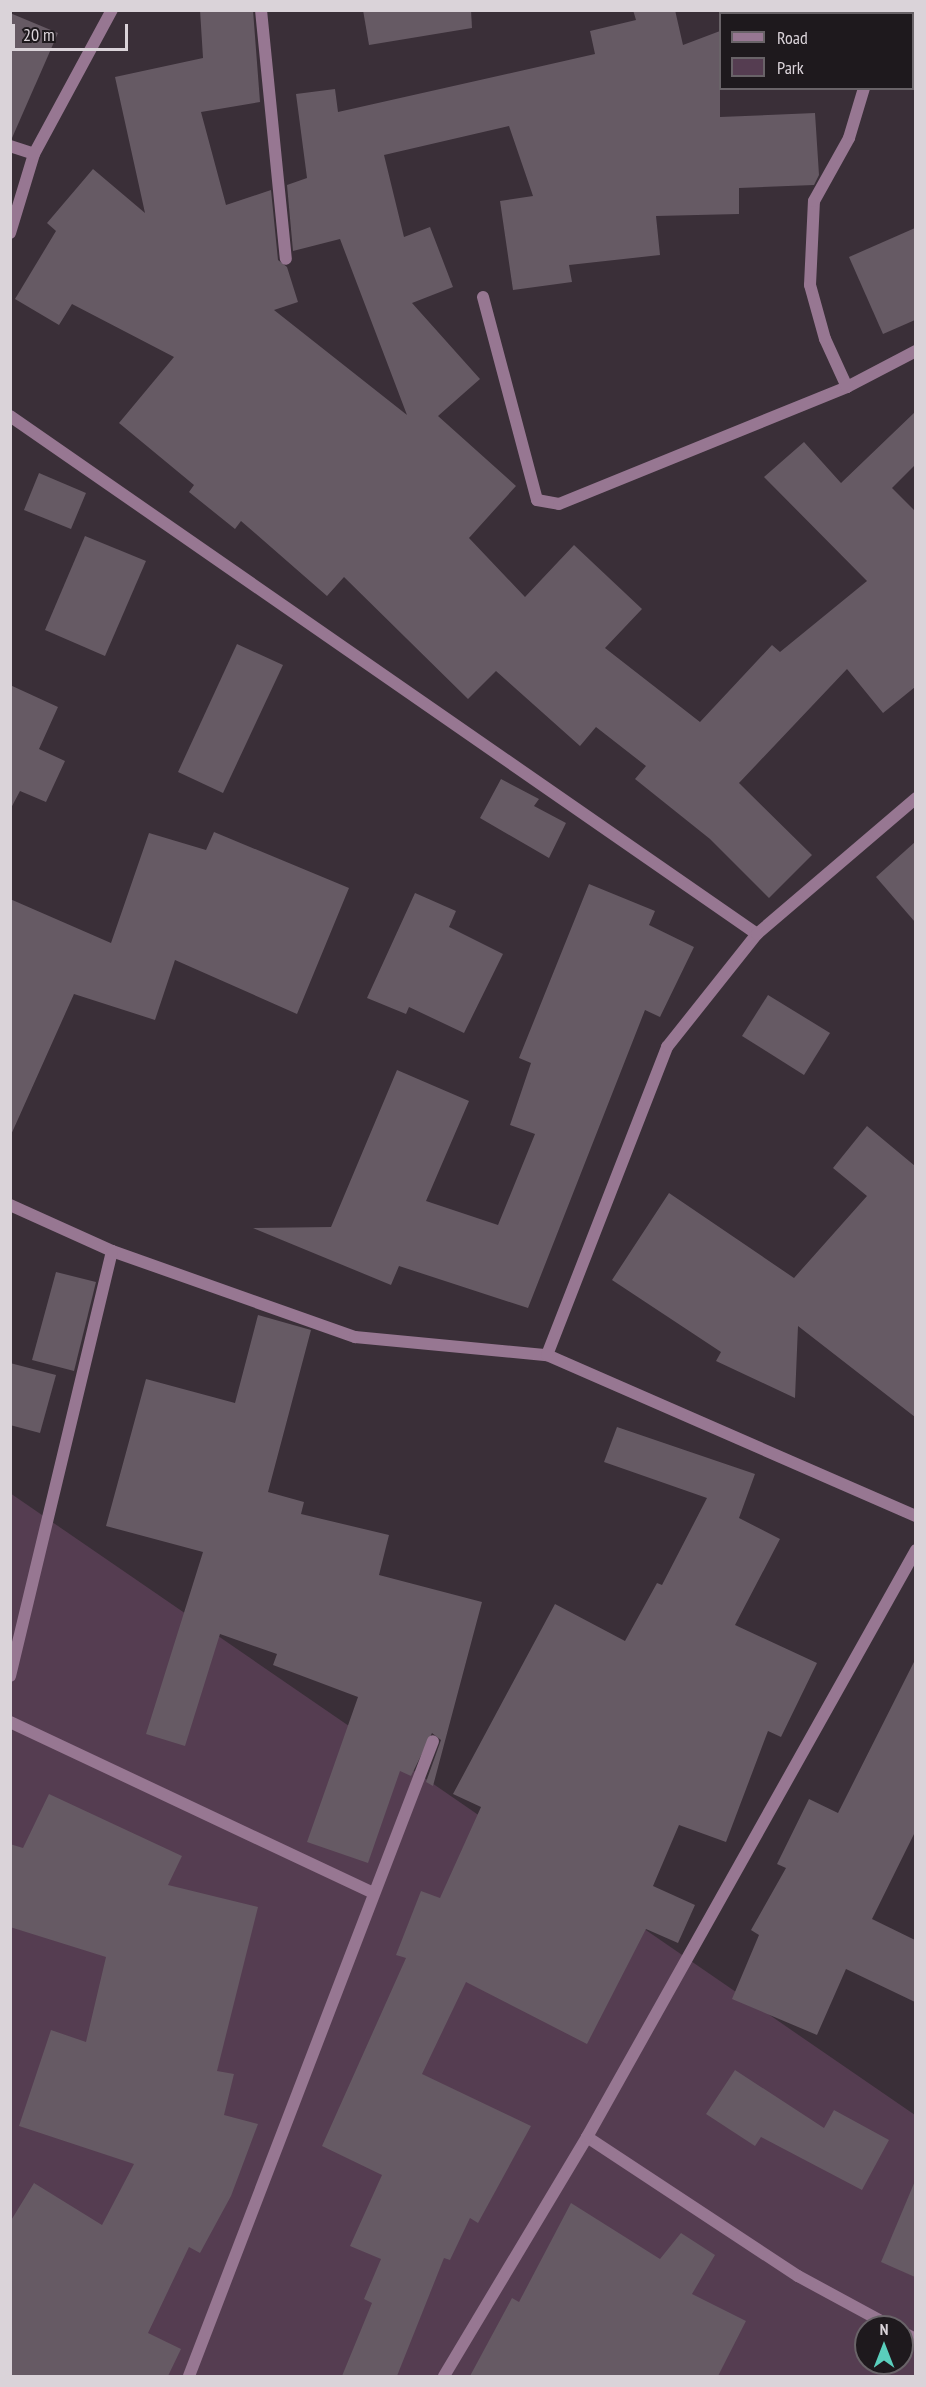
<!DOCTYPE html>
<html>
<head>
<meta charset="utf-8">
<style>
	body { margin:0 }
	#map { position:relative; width:926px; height:2387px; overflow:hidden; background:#3a2f38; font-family:"PT Sans Narrow",sans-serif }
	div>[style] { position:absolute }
	.green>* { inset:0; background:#553d51 }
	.building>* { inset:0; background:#665a64 }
	.minor>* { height:12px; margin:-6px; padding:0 6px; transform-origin:6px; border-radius:6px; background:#977792 }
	span { translate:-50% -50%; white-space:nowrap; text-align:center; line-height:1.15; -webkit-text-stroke:4.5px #1e191d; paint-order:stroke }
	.frame { position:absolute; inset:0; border:12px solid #dad3d9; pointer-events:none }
	.legend { position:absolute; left:719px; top:12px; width:195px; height:78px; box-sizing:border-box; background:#1e191d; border:2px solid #696368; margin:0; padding:8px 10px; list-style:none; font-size:18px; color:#dad3d9 }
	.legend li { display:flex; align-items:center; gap:12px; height:30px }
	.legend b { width:30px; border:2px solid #696368 }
	.north { position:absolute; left:854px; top:2315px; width:60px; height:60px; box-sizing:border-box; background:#1e191d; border:2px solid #696368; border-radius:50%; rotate:0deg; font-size:16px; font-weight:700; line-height:24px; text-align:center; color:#dad3d9 }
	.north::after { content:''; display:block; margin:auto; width:21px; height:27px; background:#5acebc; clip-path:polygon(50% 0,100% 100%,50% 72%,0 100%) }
	.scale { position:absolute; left:12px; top:24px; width:116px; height:27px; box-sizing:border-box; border:3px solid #dad3d9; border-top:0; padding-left:8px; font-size:18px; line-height:21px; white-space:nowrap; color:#dad3d9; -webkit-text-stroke:4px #1e191d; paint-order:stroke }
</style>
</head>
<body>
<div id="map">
	<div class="green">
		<i style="clip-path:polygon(evenodd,10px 1493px,915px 2115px,915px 2376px,11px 2376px,10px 1493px,866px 2327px,902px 2327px,902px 2363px,866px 2363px,866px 2327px)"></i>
	</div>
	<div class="building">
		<i style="clip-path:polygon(200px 10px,253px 10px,260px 102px,201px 112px,226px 205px,271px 190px,278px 260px,287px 267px,298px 302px,274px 310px,407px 415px,340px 239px,293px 251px,287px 185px,307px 178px,296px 94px,335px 89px,338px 112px,595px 54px,590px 31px,636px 20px,633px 10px,675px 10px,683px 45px,720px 31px,720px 117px,815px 113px,819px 175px,814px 185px,739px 188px,739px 214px,656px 216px,660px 255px,569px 265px,572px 282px,513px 290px,500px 201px,533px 196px,509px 126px,384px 155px,404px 237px,430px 227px,453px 287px,412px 303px,480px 379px,438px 416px,516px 486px,469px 538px,525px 597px,574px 545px,642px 609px,605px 648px,700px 722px,772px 645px,780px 652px,867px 581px,764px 477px,804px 442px,841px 483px,915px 412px,915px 465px,892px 488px,915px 511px,915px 687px,883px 713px,847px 669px,739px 783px,812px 855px,769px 898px,710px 839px,635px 779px,646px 766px,596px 727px,580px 746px,496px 671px,468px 699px,344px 577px,327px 596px,241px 521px,235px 529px,189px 492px,194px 485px,119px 423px,174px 357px,72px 304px,59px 325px,15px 299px,56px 231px,47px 223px,93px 169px,145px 213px,115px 77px,203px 58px)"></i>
		<i style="clip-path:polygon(363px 10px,471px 10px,472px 28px,369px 45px)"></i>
		<i style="clip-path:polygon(10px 13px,58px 33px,12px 138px,10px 138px)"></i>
		<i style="clip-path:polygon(915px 228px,915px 320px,883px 334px,849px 257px)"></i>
		<i style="clip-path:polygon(39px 473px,86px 493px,71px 529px,24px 510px)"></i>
		<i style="clip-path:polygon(85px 536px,146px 561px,105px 656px,45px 630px)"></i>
		<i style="clip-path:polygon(237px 644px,283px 665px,223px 793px,178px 772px)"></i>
		<i style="clip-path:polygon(10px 685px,58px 707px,39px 749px,65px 761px,46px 802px,20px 791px,10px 810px)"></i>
		<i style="clip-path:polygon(501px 779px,539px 799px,534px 806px,566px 823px,549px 858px,480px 818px)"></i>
		<i style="clip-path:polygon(214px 832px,349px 888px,297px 1014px,175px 960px,155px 1020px,74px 994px,10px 1137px,10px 899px,111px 943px,149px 833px,206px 850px)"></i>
		<i style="clip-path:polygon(915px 842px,915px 922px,876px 877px)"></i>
		<i style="clip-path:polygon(589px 884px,655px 911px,649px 925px,694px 947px,660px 1017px,645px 1010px,528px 1308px,399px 1266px,391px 1285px,253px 1228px,331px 1227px,397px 1070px,469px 1101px,426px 1201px,498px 1225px,535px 1134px,510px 1125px,531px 1063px,519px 1058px)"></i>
		<i style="clip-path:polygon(415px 893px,456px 911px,449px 927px,503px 954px,464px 1033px,409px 1007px,406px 1014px,367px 998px)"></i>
		<i style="clip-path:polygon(768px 995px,830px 1033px,804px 1075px,742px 1036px)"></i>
		<i style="clip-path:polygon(867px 1126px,915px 1166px,915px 1417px,798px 1326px,795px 1398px,716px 1361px,721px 1352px,612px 1280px,669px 1193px,794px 1278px,867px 1196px,833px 1168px)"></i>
		<i style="clip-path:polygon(56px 1272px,96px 1282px,74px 1371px,32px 1360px)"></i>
		<i style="clip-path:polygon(258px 1315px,311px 1330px,268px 1492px,304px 1502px,301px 1514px,389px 1535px,379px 1575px,482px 1602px,433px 1786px,426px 1782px,441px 1740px,432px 1733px,411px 1776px,400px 1771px,368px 1863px,307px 1842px,358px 1697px,273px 1665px,277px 1654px,220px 1634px,185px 1746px,146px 1734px,203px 1552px,106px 1526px,146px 1379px,235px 1403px)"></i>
		<i style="clip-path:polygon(10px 1363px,56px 1375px,40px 1433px,10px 1425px)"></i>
		<i style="clip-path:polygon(617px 1427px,755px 1474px,739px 1518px,780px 1539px,735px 1625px,817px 1663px,781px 1737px,768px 1731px,726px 1842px,679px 1825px,653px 1886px,695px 1905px,678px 1943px,646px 1929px,587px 2044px,466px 1982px,422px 2074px,531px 2126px,478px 2223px,470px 2218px,450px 2260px,444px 2258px,397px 2376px,342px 2376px,372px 2303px,364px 2299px,381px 2259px,350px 2246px,382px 2175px,322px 2146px,406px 1958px,396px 1955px,421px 1891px,440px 1898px,481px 1807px,453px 1794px,555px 1604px,625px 1641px,657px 1583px,662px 1585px,707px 1498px,604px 1462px)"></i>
		<i style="clip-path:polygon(915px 1660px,915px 1832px,872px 1919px,915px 1940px,915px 2002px,846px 1969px,817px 2035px,732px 1999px,759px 1935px,751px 1930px,786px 1868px,777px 1864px,809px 1799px,838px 1813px)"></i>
		<i style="clip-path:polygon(49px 1794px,182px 1856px,168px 1885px,258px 1907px,217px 2071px,234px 2074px,224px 2115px,258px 2124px,231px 2196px,200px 2253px,189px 2247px,148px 2333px,181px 2349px,168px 2376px,10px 2376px,10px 2222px,34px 2183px,102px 2225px,134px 2164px,19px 2126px,51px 2030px,86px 2042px,106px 1957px,10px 1927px,10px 1844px,23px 1848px)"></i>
		<i style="clip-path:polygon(735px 2070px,824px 2128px,834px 2110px,889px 2140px,862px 2190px,761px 2137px,755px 2146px,706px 2114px)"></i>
		<i style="clip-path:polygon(915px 2181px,915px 2277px,881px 2262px)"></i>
		<i style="clip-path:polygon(571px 2203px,660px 2259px,681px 2233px,715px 2255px,692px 2294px,746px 2321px,718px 2376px,470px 2376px,512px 2298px,519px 2302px)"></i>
	</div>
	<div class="minor">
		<i style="left:261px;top:10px;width:250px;rotate:84.3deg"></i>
		<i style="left:874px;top:14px;width:4px;rotate:-76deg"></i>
		<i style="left:10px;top:146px;width:25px;rotate:18deg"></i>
		<i style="left:10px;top:233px;width:83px;rotate:-73.1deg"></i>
		<i style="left:34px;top:154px;width:164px;rotate:-61.6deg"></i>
		<i style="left:483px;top:297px;width:210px;rotate:75.1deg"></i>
		<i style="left:537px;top:500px;width:22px;rotate:10deg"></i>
		<i style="left:559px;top:504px;width:311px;rotate:-22.1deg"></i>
		<i style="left:847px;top:387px;width:78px;rotate:-27.6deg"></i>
		<i style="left:847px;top:387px;width:53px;rotate:-114.6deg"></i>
		<i style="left:825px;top:339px;width:56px;rotate:-105.5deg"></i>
		<i style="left:810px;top:285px;width:84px;rotate:-87.3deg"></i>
		<i style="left:814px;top:201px;width:72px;rotate:-60.9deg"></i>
		<i style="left:849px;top:138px;width:52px;rotate:-73.3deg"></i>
		<i style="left:10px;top:416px;width:909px;rotate:34.74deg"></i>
		<i style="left:10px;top:1205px;width:112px;rotate:24.3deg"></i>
		<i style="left:112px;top:1251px;width:258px;rotate:19.5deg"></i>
		<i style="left:355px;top:1337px;width:193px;rotate:5.4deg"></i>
		<i style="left:547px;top:1355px;width:403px;rotate:23.6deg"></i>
		<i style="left:547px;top:1355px;width:331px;rotate:-68.7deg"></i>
		<i style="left:667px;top:1047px;width:144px;rotate:-51.5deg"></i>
		<i style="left:757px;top:934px;width:209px;rotate:-40.5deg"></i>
		<i style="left:10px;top:1676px;width:437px;rotate:-76.5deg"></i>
		<i style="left:10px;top:1722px;width:399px;rotate:25.2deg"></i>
		<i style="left:587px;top:2137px;width:253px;rotate:33.4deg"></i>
		<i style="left:798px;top:2276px;width:107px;rotate:28.5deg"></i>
		<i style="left:902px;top:2332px;width:16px;rotate:27deg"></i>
		<i style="left:189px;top:2376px;width:680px;rotate:-68.98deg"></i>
		<i style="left:444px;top:2376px;width:279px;rotate:-59.1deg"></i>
		<i style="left:587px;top:2137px;width:673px;rotate:-60.73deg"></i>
	</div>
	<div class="frame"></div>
	<ul class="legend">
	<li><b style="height:8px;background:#977792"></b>Road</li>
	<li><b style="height:16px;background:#553d51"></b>Park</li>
	</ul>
	<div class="north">N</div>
	<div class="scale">20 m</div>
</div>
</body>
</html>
